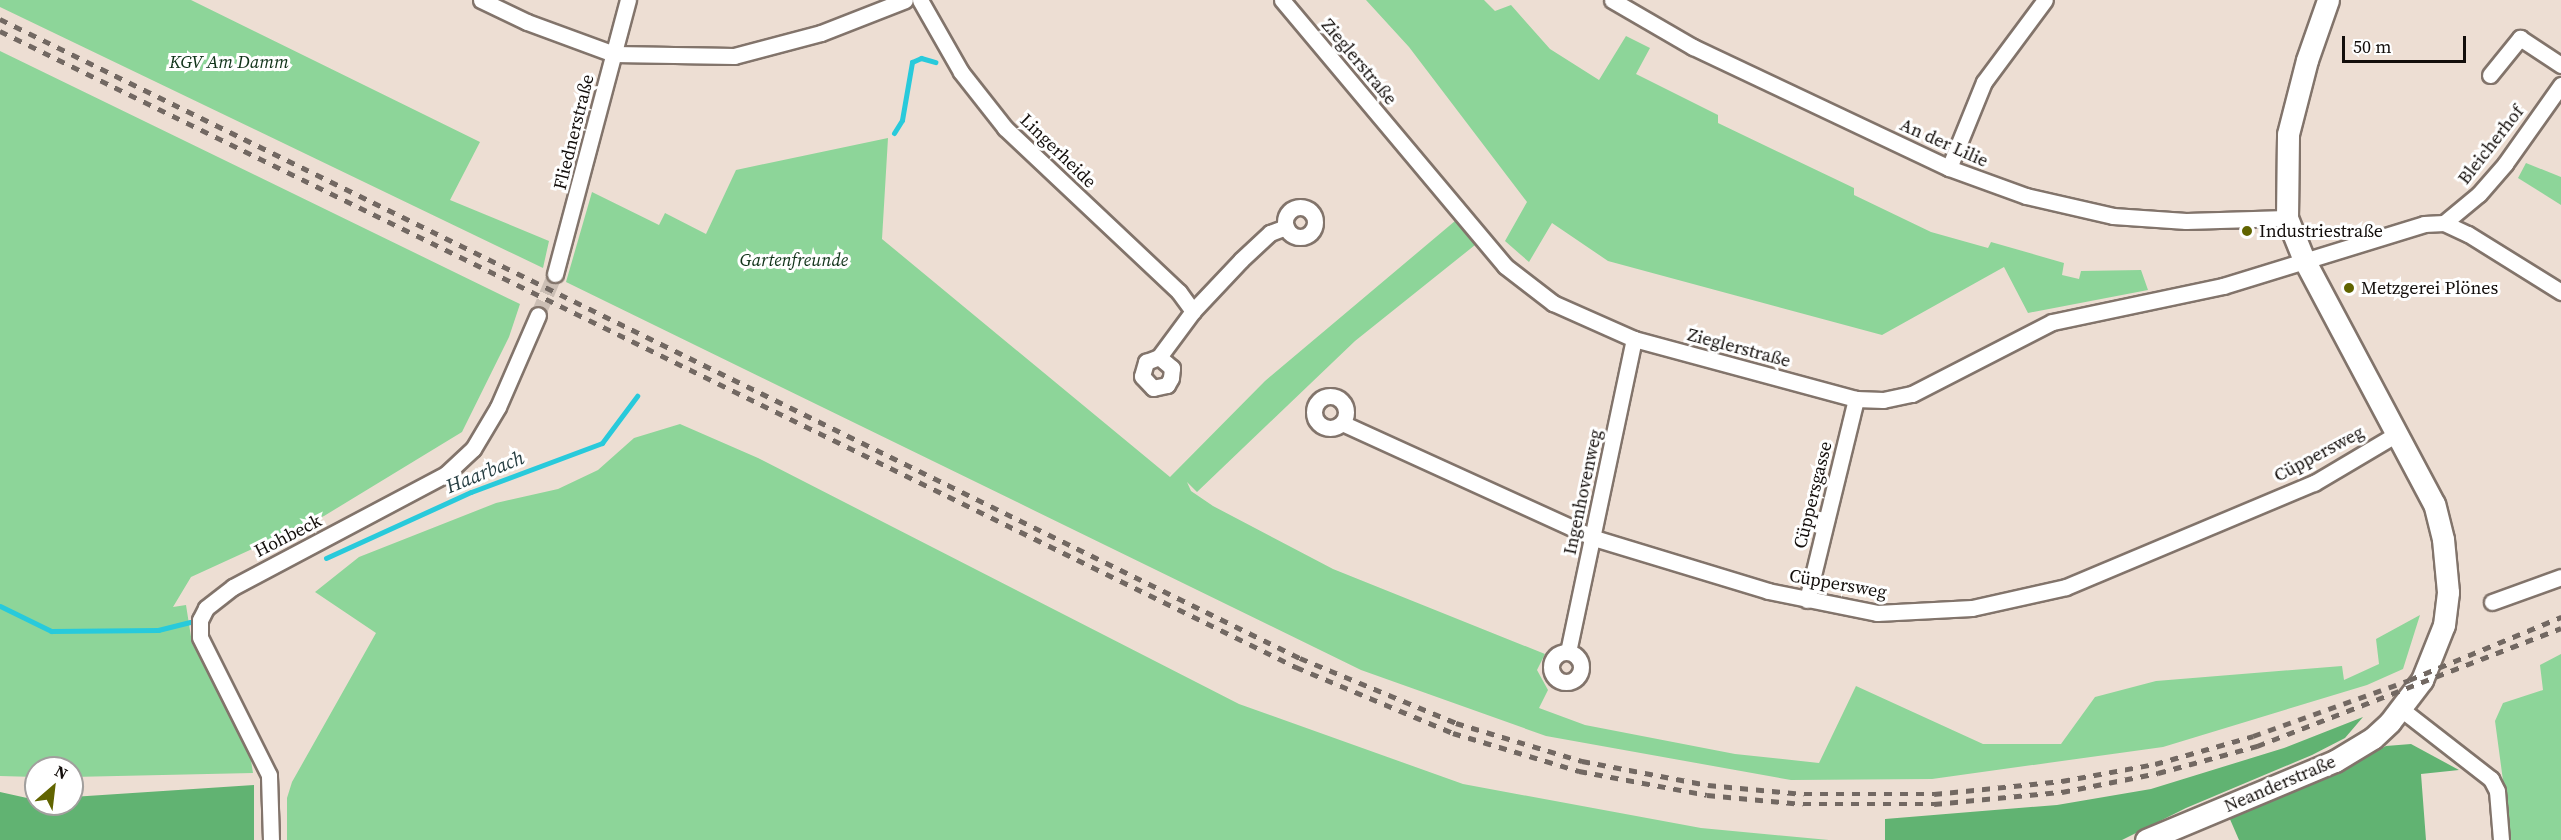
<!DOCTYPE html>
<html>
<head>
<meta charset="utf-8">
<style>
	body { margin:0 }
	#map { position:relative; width:2561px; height:840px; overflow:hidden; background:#edded3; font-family:"Source Serif 4",serif }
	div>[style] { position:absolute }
	.green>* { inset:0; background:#8dd599 }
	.forest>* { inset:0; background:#61b372 }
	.stream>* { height:5px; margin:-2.5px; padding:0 2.5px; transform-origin:2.5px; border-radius:2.5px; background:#28cadb }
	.street-tunnel>* { height:15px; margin-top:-7.5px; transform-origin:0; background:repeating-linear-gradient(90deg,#ccbfb5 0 15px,transparent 0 23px) }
	.roads { filter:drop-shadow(2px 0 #82746b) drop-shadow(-2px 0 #82746b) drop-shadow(0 2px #82746b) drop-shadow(0 -2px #82746b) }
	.street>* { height:15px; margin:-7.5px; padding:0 7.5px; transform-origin:7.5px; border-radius:7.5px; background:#fff }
	.street>.ring { margin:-7.5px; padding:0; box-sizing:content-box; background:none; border:15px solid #fff; border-radius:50% }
	.secondary>* { height:21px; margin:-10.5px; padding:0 10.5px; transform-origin:10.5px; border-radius:10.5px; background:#fff }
	.rail>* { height:4.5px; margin-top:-2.25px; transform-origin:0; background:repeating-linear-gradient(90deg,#726862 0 8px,transparent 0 16px) }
	.dots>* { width:16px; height:16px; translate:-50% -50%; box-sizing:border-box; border:3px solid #fff; border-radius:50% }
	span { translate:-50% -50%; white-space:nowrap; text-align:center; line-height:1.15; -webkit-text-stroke:6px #fff; paint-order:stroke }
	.park-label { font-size:18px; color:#0f3218; font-style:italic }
	.street-label { font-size:18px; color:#130e0b }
	.poi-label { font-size:18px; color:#130e0b }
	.left { translate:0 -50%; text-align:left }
	.water-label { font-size:20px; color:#263e42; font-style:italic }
	.north { position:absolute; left:24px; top:756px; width:60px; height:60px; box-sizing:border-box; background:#fff; border:2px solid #a19f9d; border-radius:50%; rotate:28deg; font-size:16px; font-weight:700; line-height:24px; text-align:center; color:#130e0b }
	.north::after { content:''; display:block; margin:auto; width:21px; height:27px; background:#616400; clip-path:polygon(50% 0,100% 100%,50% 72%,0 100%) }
	.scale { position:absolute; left:2342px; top:36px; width:124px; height:27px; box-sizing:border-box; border:3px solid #130e0b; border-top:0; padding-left:8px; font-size:18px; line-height:21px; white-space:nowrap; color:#130e0b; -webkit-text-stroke:4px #fff; paint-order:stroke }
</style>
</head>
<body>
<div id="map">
	<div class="green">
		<i style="clip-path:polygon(0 0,191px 0,480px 142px,450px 200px,549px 241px,543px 268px,0 7px)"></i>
		<i style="clip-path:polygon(1366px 0,1484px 0,1495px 11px,1511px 5px,1550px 49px,1599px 80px,1626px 36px,1650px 48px,1636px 74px,1718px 115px,1718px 123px,1854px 188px,1854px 195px,1931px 232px,1988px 248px,1991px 242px,2064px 263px,2062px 275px,2079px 279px,2081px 271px,2141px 270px,2148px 290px,2028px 313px,2004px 267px,1882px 335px,1608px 261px,1552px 223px,1529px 262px,1505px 241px,1527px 202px,1409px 47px)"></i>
		<i style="clip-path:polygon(0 51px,520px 304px,509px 337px,462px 432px,324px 516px,191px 577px,173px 607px,186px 605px,192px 643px,249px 748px,253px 773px,72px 777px,72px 768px,36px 768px,36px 777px,0 776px)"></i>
		<i style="clip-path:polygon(888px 138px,882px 239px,1170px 477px,1265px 381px,1455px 221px,1475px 245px,1355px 341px,1197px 492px,1187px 482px,1191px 491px,1213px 506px,1333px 569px,1545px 654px,1537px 670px,1548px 690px,1539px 708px,1585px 725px,1735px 754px,1819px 763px,1856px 686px,1983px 744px,2061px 744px,2095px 697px,2156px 681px,2342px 666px,2344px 680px,2379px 664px,2376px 639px,2420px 615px,2403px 669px,2367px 685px,2163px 747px,1932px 779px,1791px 780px,1546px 736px,1361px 670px,566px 282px,592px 192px,659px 225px,665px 213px,706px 234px,736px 170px)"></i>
		<i style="clip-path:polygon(2526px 163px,2561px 177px,2561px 205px,2518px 178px)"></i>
		<i style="clip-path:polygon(680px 424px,758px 458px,1239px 704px,1463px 784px,1701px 828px,1829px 840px,287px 840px,287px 798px,292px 782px,376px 633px,315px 592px,359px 557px,496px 503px,558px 489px,598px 470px,634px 438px)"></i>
		<i style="clip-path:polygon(2561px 654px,2561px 840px,2511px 840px,2495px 721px,2503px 703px,2543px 690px,2540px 665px)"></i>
	</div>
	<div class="forest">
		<i style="clip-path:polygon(2363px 717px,2345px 738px,2312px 755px,2186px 808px,2122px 840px,1885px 840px,1885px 819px,2057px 805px,2151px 789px,2284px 748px)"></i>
		<i style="clip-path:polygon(2411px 744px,2459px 770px,2421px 774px,2426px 840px,2239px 840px,2229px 817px,2341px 770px,2386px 746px)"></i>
		<i style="clip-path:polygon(254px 785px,254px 840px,0 840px,0 792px,36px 800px,36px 804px,72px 804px,72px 797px)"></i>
	</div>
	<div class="stream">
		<i style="left:894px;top:133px;width:15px;rotate:-58deg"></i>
		<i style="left:902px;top:120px;width:59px;rotate:-80.2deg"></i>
		<i style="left:912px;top:62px;width:10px;rotate:-24deg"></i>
		<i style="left:921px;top:58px;width:15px;rotate:16deg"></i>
		<i style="left:326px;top:558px;width:159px;rotate:-24.5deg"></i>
		<i style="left:471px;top:492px;width:140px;rotate:-20.5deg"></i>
		<i style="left:602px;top:443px;width:59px;rotate:-53.3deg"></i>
		<i style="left:0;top:606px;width:57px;rotate:26.1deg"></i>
		<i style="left:51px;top:631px;width:107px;rotate:-0.5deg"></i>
		<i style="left:158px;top:630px;width:33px;rotate:-14deg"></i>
	</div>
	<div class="street-tunnel">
		<i style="left:538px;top:315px;width:44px;rotate:-67.5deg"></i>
	</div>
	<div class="roads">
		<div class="street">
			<i style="left:481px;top:0;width:51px;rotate:25.6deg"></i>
			<i style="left:527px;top:22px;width:93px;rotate:20.2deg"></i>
			<i style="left:614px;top:54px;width:120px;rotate:1deg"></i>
			<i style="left:734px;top:56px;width:90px;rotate:-14.8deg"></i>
			<i style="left:821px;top:33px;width:90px;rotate:-21.4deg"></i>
			<i style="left:920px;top:0;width:83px;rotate:60.3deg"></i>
			<i style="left:961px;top:72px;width:71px;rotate:51.8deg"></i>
			<i style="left:1005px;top:128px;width:239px;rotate:43.3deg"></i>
			<i style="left:1179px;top:292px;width:24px;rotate:54deg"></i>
			<i style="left:1282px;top:0;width:347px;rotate:50deg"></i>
			<i style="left:1505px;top:266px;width:61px;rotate:37.6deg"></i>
			<i style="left:1553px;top:303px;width:89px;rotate:24deg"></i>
			<i style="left:1634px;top:339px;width:230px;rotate:15.1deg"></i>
			<i style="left:1856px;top:399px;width:27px;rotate:2deg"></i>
			<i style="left:1883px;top:400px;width:30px;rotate:-12deg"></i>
			<i style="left:1912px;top:394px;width:157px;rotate:-27.2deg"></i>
			<i style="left:2052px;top:322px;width:175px;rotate:-11.9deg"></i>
			<i style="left:2223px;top:286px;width:210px;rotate:-17.1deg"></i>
			<i style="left:2424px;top:224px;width:20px;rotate:-3deg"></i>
			<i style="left:2444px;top:223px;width:26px;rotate:25deg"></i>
			<i style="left:2468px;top:234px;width:110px;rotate:31.9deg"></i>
			<i style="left:1612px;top:0;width:94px;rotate:30.1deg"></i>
			<i style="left:1693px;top:47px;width:283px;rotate:25.3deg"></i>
			<i style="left:1949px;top:168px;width:82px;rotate:20deg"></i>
			<i style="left:2026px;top:196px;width:89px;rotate:12.9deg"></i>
			<i style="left:2113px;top:216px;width:73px;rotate:3.9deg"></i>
			<i style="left:2186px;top:221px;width:101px;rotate:-1.7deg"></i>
			<i style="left:2490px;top:75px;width:48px;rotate:-51deg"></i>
			<i style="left:2520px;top:38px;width:49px;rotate:33.4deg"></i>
			<i style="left:1949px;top:168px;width:93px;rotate:-67.9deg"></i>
			<i style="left:1984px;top:82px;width:102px;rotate:-53.4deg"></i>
			<i class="ring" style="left:1285px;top:207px;width:15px;height:15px"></i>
			<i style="left:2444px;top:223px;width:45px;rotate:-39.6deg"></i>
			<i style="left:2479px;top:194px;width:40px;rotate:-49deg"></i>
			<i style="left:2505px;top:164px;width:97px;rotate:-54.7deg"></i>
			<i style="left:555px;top:274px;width:284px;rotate:-75.1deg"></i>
			<i style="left:1159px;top:357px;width:17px;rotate:40deg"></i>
			<i style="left:1172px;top:368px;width:10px;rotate:96deg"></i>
			<i style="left:1171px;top:378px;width:8px;rotate:120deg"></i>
			<i style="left:1167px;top:385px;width:14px;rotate:168deg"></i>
			<i style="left:1153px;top:388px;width:16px;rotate:-133deg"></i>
			<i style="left:1142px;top:376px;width:15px;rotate:-74deg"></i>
			<i style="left:1146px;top:362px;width:14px;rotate:-21deg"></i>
			<i style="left:1159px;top:357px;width:57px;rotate:-53.5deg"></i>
			<i style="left:1193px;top:311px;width:70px;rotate:-46.7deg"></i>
			<i style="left:1241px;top:260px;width:40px;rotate:-43deg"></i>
			<i style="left:1270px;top:233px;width:17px;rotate:-21deg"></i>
			<i class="ring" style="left:1314px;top:396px;width:17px;height:17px"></i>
			<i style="left:1342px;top:423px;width:277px;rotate:24.5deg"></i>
			<i style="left:1594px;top:538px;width:182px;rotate:16.9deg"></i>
			<i style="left:1768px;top:591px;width:111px;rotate:11.4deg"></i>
			<i style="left:1877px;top:613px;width:95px;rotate:-3deg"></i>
			<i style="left:1972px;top:608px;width:96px;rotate:-12.6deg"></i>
			<i style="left:2066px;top:587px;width:269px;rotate:-22.8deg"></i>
			<i style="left:2314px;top:483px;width:94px;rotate:-30.7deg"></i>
			<i style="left:1807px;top:600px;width:207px;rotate:-76.3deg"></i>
			<i style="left:2492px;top:602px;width:73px;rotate:-19.9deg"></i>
			<i style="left:1568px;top:652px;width:320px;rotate:-78.1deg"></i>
			<i class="ring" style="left:1551px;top:652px;width:15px;height:15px"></i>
			<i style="left:2401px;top:709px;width:114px;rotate:37.9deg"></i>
			<i style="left:2491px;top:779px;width:13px;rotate:63deg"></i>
			<i style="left:2497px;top:791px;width:49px;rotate:85.3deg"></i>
			<i style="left:271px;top:840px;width:65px;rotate:-91.8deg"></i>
			<i style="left:269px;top:775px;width:154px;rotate:-116.6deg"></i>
			<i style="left:200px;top:637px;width:17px;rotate:-90deg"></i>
			<i style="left:200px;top:620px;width:13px;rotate:-63deg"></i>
			<i style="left:206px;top:608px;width:34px;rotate:-38deg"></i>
			<i style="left:233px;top:587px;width:241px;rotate:-27.9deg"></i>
			<i style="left:446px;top:474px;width:37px;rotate:-43deg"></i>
			<i style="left:473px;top:449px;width:49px;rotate:-59.2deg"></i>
			<i style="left:498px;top:407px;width:100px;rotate:-66.5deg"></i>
		</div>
		<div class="secondary">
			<i style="left:2146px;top:840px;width:205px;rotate:-22.7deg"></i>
			<i style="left:2335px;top:761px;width:44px;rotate:-31.2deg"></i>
			<i style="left:2373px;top:738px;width:23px;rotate:-43deg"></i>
			<i style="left:2390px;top:722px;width:53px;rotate:-52.7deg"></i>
			<i style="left:2422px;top:680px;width:59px;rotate:-68.2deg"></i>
			<i style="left:2444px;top:625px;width:33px;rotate:-83deg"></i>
			<i style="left:2448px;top:592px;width:53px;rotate:-95.4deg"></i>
			<i style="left:2443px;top:539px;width:36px;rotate:-104deg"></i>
			<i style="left:2434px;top:504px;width:276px;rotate:-118deg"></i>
			<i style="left:2304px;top:260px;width:45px;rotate:-112deg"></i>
			<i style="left:2287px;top:218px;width:84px;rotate:-89.3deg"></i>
			<i style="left:2288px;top:134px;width:76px;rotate:-75.6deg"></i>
			<i style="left:2307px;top:60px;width:64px;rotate:-70.7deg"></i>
		</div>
	</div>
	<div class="rail">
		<i style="left:0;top:19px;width:1449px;rotate:26.18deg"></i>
		<i style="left:1300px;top:658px;width:169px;rotate:22.6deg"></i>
		<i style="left:1456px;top:723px;width:132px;rotate:16.8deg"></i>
		<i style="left:1582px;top:761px;width:128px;rotate:10.8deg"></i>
		<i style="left:1708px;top:785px;width:96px;rotate:5.4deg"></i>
		<i style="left:1804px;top:794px;width:130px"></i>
		<i style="left:1934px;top:794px;width:129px;rotate:-5.8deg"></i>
		<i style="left:2062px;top:781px;width:95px;rotate:-10.4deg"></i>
		<i style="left:2155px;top:764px;width:102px;rotate:-15.9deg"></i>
		<i style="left:2253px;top:736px;width:166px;rotate:-19.7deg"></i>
		<i style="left:2409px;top:680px;width:165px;rotate:-22.5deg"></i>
		<i style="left:0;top:31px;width:1444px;rotate:26.14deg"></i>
		<i style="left:1296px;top:667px;width:170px;rotate:22.8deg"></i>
		<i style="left:1453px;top:733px;width:132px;rotate:16.8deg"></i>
		<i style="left:1579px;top:771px;width:130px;rotate:10.6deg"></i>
		<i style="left:1707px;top:795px;width:96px;rotate:5.4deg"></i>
		<i style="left:1803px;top:804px;width:131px"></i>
		<i style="left:1934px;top:804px;width:129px;rotate:-5.4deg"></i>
		<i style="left:2062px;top:792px;width:98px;rotate:-11.2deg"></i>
		<i style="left:2158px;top:773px;width:103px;rotate:-15.3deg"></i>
		<i style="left:2257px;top:746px;width:326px;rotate:-21.2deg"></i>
	</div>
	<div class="dots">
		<i style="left:2247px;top:231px;background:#616400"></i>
		<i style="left:2349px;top:288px;background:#616400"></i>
	</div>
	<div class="park-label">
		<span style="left:229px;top:62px">KGV Am Damm</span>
		<span style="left:794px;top:260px">Gartenfreunde</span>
	</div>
	<div class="street-label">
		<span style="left:1359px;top:62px;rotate:50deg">Zieglerstraße</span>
		<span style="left:574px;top:132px;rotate:-76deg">Fliednerstraße</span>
		<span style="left:1944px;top:143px;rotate:24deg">An der Lilie</span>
		<span style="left:2491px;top:145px;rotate:-52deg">Bleicherhof</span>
		<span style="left:1058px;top:151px;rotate:44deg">Lingerheide</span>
		<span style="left:1739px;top:348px;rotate:15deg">Zieglerstraße</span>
		<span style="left:2319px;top:454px;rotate:-28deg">Cüppersweg</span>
		<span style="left:1583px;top:492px;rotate:-78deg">Ingenhovenweg</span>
		<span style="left:1813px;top:495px;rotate:-76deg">Cüppersgasse</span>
		<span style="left:288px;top:536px;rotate:-27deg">Hohbeck</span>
		<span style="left:1838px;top:584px;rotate:10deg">Cüppersweg</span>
		<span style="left:2280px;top:784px;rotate:-23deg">Neanderstraße</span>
	</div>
	<div class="poi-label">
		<span class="left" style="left:2259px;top:231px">Industriestraße</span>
		<span class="left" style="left:2361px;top:288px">Metzgerei Plönes</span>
	</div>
	<div class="water-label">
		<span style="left:485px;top:472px;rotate:-22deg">Haarbach</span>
	</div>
	<div class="north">N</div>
	<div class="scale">50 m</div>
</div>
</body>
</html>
